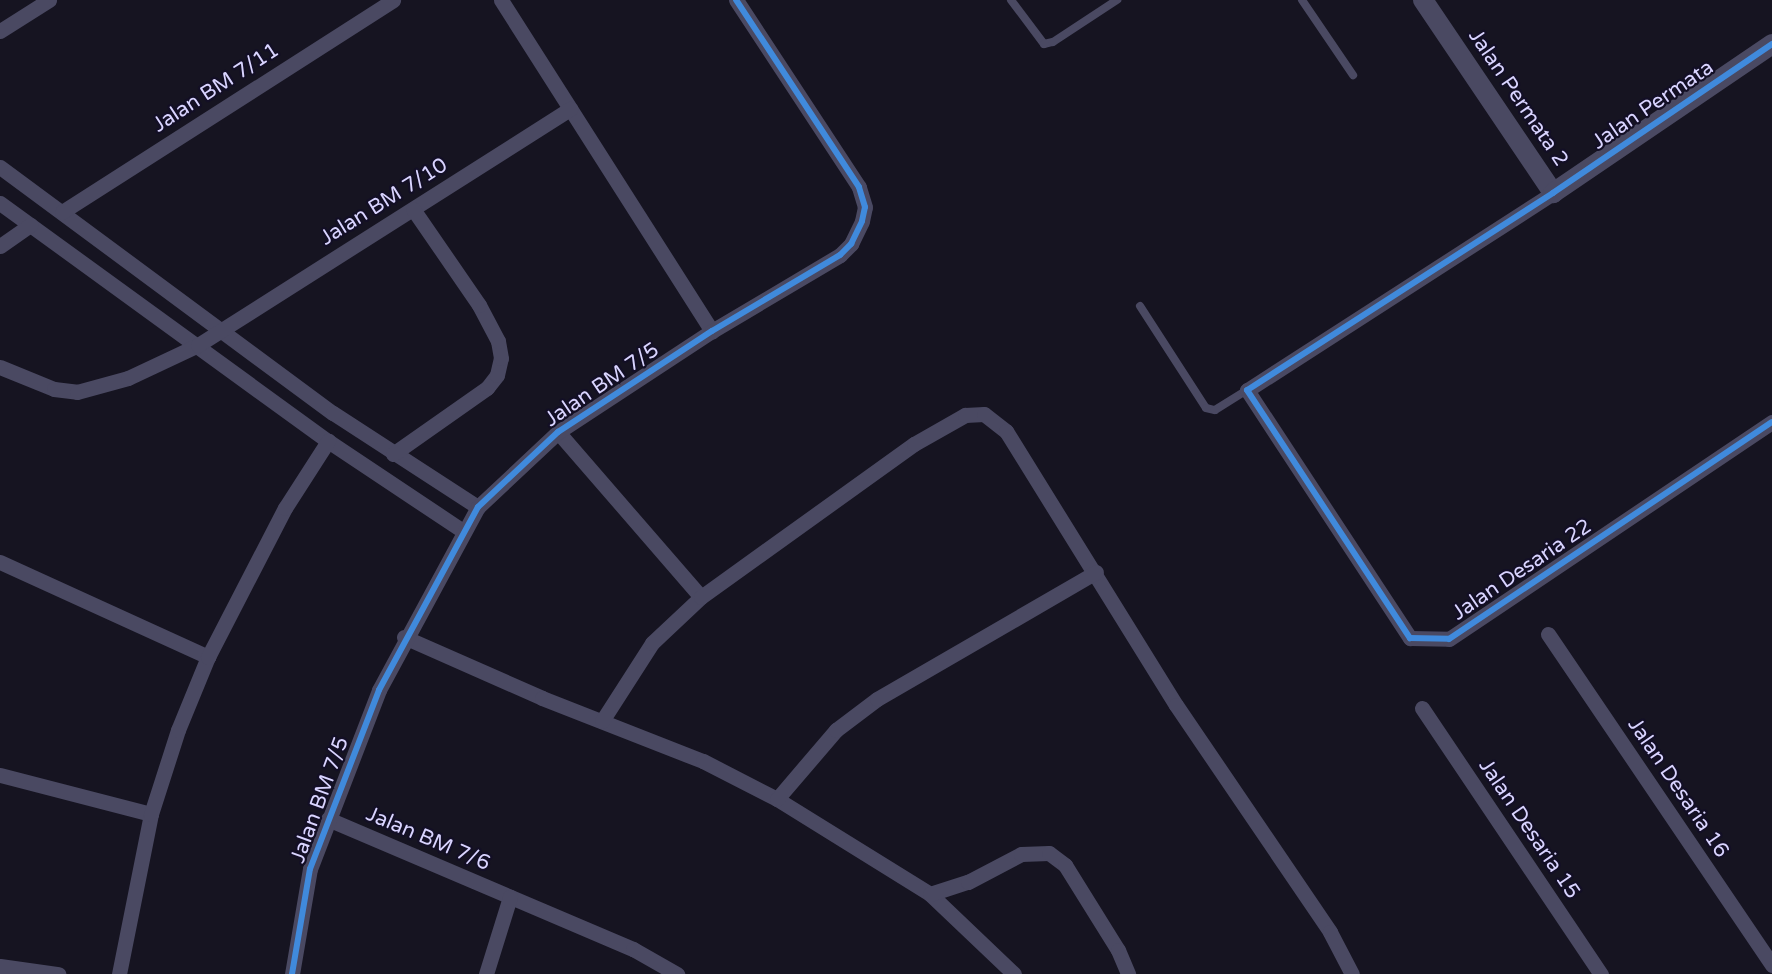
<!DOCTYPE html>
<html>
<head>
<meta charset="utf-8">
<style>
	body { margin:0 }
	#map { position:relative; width:1772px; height:974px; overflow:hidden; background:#161421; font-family:"Varela Round",sans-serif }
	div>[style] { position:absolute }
	.service>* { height:8px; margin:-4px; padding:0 4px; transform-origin:4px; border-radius:4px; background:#4a4962 }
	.minor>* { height:15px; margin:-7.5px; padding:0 7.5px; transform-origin:7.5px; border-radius:7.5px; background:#4a4962 }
	.tertiary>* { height:20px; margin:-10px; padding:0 10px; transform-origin:10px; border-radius:10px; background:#4a4962 }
	.cycleway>* { height:6px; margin:-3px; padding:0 3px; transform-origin:3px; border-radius:3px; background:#408adc }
	span { translate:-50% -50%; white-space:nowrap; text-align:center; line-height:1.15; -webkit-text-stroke:4.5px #130f26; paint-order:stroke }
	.street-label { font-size:21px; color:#d9d4ff }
</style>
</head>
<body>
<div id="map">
	<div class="service">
		<i style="left:1011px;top:0;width:55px;rotate:53.1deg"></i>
		<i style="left:1044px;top:44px;width:9px;rotate:-13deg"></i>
		<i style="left:1053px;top:42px;width:77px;rotate:-33.3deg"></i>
		<i style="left:1302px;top:0;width:91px;rotate:55.8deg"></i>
		<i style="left:1140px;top:306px;width:121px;rotate:57.1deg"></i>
		<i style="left:1206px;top:408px;width:9px;rotate:13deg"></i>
		<i style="left:1215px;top:410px;width:38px;rotate:-32deg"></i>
	</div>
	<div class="minor">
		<i style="left:501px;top:0;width:393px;rotate:57.5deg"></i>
		<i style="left:0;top:31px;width:58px;rotate:-32.3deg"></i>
		<i style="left:0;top:167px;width:414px;rotate:36.5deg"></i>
		<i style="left:333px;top:413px;width:173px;rotate:33deg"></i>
		<i style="left:1553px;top:193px;width:364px;rotate:147.2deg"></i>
		<i style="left:1247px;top:390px;width:297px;rotate:56.7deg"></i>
		<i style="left:1410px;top:638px;width:39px;rotate:1deg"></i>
		<i style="left:1449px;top:639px;width:389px;rotate:-33.9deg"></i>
		<i style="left:0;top:203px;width:405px;rotate:36deg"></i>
		<i style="left:328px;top:441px;width:162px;rotate:33.7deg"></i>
		<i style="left:62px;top:212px;width:393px;rotate:-32.6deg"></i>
		<i style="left:0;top:246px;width:37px;rotate:-35deg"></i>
		<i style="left:0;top:367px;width:58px;rotate:22.2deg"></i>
		<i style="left:54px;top:389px;width:23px;rotate:7deg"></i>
		<i style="left:77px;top:392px;width:53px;rotate:-15.4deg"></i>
		<i style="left:128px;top:378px;width:77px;rotate:-25.2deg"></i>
		<i style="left:198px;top:345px;width:441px;rotate:-32.4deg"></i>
		<i style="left:558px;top:432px;width:218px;rotate:49.1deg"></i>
		<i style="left:393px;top:454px;width:115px;rotate:-35.1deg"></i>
		<i style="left:487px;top:388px;width:16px;rotate:-52deg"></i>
		<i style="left:497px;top:375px;width:17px;rotate:-77deg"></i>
		<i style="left:501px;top:358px;width:17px;rotate:-100deg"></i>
		<i style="left:498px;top:341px;width:41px;rotate:-117.8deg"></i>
		<i style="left:479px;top:305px;width:116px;rotate:-124.5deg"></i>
		<i style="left:0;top:562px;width:229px;rotate:24.5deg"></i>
		<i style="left:1548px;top:634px;width:400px;rotate:55.9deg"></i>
		<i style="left:404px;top:637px;width:151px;rotate:23.8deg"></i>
		<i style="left:542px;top:698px;width:173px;rotate:21.4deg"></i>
		<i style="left:703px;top:761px;width:83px;rotate:27.2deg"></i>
		<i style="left:777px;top:799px;width:180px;rotate:31.8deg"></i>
		<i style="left:930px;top:894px;width:116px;rotate:43.6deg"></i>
		<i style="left:1422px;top:708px;width:321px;rotate:56.1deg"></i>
		<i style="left:602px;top:721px;width:93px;rotate:-57.3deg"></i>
		<i style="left:652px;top:643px;width:67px;rotate:-43.2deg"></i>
		<i style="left:701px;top:597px;width:262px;rotate:-35.7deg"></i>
		<i style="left:914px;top:444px;width:59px;rotate:-29.6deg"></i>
		<i style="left:965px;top:415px;width:19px;rotate:-3deg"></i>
		<i style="left:984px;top:414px;width:28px;rotate:38deg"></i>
		<i style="left:1006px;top:431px;width:322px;rotate:58.2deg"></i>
		<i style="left:1176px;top:705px;width:274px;rotate:55.8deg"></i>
		<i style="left:1330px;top:932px;width:47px;rotate:62.4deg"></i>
		<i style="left:0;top:775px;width:156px;rotate:14.5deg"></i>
		<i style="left:777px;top:799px;width:91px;rotate:-49.5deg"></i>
		<i style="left:836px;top:730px;width:51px;rotate:-37.1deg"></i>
		<i style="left:877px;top:699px;width:253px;rotate:-30.1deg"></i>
		<i style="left:328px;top:819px;width:332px;rotate:23.1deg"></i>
		<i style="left:633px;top:949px;width:51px;rotate:29.6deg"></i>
		<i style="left:930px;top:894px;width:40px;rotate:-18deg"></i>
		<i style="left:968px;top:882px;width:60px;rotate:-27.8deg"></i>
		<i style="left:1021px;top:854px;width:28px;rotate:-2deg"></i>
		<i style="left:1049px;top:853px;width:20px;rotate:37deg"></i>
		<i style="left:1065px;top:865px;width:100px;rotate:58.1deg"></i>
		<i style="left:1118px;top:950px;width:26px;rotate:67deg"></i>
		<i style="left:0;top:966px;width:59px;rotate:7.9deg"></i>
		<i style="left:119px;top:974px;width:163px;rotate:-78.7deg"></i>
		<i style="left:151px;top:814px;width:88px;rotate:-72.2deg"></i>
		<i style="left:178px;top:730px;width:79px;rotate:-67.7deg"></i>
		<i style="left:208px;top:657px;width:168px;rotate:-62.7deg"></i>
		<i style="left:285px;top:508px;width:80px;rotate:-57.3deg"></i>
		<i style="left:292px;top:974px;width:107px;rotate:-80.3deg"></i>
		<i style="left:310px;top:869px;width:192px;rotate:-68.9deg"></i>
		<i style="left:379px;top:690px;width:208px;rotate:-61.6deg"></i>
		<i style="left:478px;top:507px;width:110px;rotate:-43.2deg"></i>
		<i style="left:558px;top:432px;width:184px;rotate:-33.3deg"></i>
		<i style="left:712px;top:331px;width:149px;rotate:-30.7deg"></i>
		<i style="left:840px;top:255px;width:16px;rotate:-45deg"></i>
		<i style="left:851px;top:244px;width:25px;rotate:-64deg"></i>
		<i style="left:862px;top:221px;width:14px;rotate:-78deg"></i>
		<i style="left:865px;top:207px;width:21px;rotate:-107deg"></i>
		<i style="left:859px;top:187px;width:224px;rotate:-123.3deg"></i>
		<i style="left:486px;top:974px;width:81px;rotate:-72.7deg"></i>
	</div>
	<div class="tertiary">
		<i style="left:1423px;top:0;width:233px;rotate:56deg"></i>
		<i style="left:1553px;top:193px;width:265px;rotate:-34.2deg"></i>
	</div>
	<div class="cycleway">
		<i style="left:1772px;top:44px;width:265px;rotate:145.8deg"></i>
		<i style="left:1553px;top:193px;width:364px;rotate:147.2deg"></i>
		<i style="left:1247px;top:390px;width:297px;rotate:56.7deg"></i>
		<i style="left:1410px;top:638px;width:39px;rotate:1deg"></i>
		<i style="left:1449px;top:639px;width:389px;rotate:-33.9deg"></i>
		<i style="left:292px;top:974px;width:107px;rotate:-80.3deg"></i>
		<i style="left:310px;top:869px;width:192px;rotate:-68.9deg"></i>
		<i style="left:379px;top:690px;width:208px;rotate:-61.6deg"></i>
		<i style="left:478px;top:507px;width:110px;rotate:-43.2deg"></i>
		<i style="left:558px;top:432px;width:184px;rotate:-33.3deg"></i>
		<i style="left:712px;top:331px;width:149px;rotate:-30.7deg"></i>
		<i style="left:840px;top:255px;width:16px;rotate:-45deg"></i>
		<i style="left:851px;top:244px;width:25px;rotate:-64deg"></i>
		<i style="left:862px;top:221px;width:14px;rotate:-78deg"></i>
		<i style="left:865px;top:207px;width:21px;rotate:-107deg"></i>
		<i style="left:859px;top:187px;width:224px;rotate:-123.3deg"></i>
	</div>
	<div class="street-label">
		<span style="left:216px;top:88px;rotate:-33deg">Jalan BM 7/11</span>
		<span style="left:1518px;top:98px;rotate:56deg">Jalan Permata 2</span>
		<span style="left:1653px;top:105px;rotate:-34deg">Jalan Permata</span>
		<span style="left:384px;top:202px;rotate:-32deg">Jalan BM 7/10</span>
		<span style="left:602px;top:385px;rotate:-34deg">Jalan BM 7/5</span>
		<span style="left:1522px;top:570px;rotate:-34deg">Jalan Desaria 22</span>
		<span style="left:1678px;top:788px;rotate:56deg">Jalan Desaria 16</span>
		<span style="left:320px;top:800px;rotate:-70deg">Jalan BM 7/5</span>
		<span style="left:1529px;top:829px;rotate:56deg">Jalan Desaria 15</span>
		<span style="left:428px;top:839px;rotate:23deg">Jalan BM 7/6</span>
	</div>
</div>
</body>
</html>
